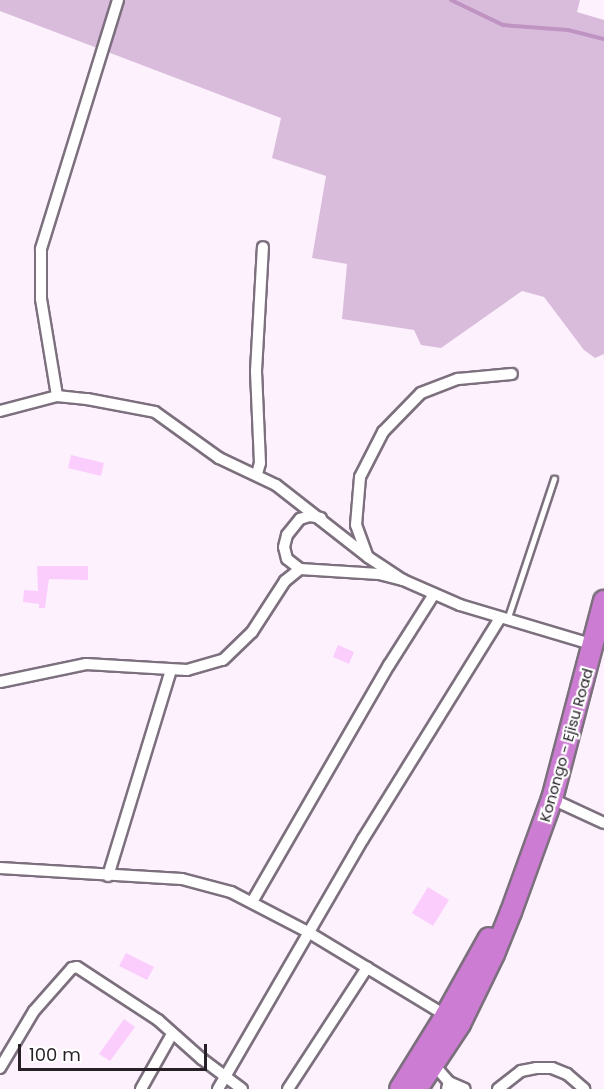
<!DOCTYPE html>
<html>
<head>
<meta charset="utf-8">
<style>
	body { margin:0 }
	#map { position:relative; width:604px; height:1089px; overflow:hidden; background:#fef1fe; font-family:Poppins,sans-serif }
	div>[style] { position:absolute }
	.green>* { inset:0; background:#d9bcdb }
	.stream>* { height:4px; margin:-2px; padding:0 2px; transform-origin:2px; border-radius:2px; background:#bf94c2 }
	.building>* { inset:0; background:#facdfd }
	.roads { filter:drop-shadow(2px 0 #7d707e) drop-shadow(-2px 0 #7d707e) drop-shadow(0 2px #7d707e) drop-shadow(0 -2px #7d707e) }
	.lane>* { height:5px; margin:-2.5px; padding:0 2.5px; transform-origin:2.5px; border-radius:2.5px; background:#fff }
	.street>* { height:10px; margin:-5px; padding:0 5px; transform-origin:5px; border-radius:5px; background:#fff }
	.highway>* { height:20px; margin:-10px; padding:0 10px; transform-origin:10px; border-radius:10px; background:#cc7cd2 }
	span { translate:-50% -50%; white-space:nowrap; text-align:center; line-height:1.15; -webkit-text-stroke:4.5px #fff; paint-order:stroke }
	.street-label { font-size:15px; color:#272127 }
	.scale { position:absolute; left:18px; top:1044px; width:189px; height:27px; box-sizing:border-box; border:3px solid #272127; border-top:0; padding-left:8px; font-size:18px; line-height:21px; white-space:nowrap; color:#272127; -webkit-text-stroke:4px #fff; paint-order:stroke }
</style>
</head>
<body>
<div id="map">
	<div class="green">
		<i style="clip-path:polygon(0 0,580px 0,577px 12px,604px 20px,604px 354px,595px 358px,584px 350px,544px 297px,522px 291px,441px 348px,421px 345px,414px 330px,342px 319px,347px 264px,312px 258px,326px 176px,272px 158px,281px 118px,0 11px)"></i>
	</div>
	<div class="stream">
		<i style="left:451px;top:0;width:58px;rotate:25.7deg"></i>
		<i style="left:503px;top:25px;width:65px;rotate:4.4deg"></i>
		<i style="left:568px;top:30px;width:37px;rotate:14deg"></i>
	</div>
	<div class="building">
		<i style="clip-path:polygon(71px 455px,104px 463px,101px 476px,68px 468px)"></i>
		<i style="clip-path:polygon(37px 566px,88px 566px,88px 580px,49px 579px,45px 608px,39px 608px,39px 604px,23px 602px,24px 590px,38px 591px)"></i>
		<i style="clip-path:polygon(338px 645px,354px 652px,349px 664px,333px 657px)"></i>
		<i style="clip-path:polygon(428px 887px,449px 900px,433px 926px,412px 913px)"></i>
		<i style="clip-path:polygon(126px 953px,154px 967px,147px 980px,119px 966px)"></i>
		<i style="clip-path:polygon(124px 1019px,135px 1027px,110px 1061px,99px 1054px)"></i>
	</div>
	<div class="roads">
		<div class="lane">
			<i style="left:507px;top:620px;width:149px;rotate:-71.6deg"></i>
		</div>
		<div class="street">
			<i style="left:118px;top:0;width:261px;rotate:107.2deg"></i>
			<i style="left:41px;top:249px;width:50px;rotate:90deg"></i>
			<i style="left:41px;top:299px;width:98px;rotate:80.6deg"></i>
			<i style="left:57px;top:396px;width:30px;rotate:6deg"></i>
			<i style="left:87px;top:399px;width:69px;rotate:10.8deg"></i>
			<i style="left:155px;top:412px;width:79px;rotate:35.7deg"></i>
			<i style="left:219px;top:458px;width:63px;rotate:25.3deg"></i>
			<i style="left:276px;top:485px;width:117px;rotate:38deg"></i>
			<i style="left:368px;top:557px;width:42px;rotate:33.3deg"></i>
			<i style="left:0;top:411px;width:59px;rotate:-14.7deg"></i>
			<i style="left:257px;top:474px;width:11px;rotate:-75deg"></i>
			<i style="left:260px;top:463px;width:92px;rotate:-92.5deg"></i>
			<i style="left:256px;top:371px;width:124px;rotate:-86.8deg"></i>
			<i style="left:367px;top:555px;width:32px;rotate:-110deg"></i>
			<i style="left:356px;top:525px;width:48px;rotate:-85.2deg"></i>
			<i style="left:360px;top:477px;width:51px;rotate:-62.9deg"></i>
			<i style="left:383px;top:432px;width:54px;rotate:-45.7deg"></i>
			<i style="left:421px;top:393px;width:40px;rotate:-21deg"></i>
			<i style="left:458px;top:379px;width:54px;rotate:-5.3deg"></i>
			<i style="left:300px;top:569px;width:16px;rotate:-142deg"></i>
			<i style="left:287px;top:559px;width:12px;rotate:-104deg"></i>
			<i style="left:284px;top:547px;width:12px;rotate:-76deg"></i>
			<i style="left:287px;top:535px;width:21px;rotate:-51deg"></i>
			<i style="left:300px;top:519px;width:10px;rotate:-17deg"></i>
			<i style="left:310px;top:516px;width:11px;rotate:10deg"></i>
			<i style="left:0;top:682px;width:88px;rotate:-11.8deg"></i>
			<i style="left:86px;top:664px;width:101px;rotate:3.4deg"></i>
			<i style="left:187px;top:670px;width:37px;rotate:-16deg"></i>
			<i style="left:223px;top:660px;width:40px;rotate:-44deg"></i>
			<i style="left:252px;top:632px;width:61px;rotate:-57.1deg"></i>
			<i style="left:285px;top:581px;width:19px;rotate:-39deg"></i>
			<i style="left:300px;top:569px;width:79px;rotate:3.6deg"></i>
			<i style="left:379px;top:574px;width:25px;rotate:14deg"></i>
			<i style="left:403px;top:580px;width:62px;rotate:23.7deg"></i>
			<i style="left:460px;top:605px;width:140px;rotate:16.6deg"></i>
			<i style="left:552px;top:799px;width:57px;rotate:24.8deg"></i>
			<i style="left:0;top:868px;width:182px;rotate:3.5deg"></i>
			<i style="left:182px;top:879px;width:51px;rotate:14.9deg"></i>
			<i style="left:231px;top:892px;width:87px;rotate:27.5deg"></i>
			<i style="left:308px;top:932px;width:166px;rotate:31.2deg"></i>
			<i style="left:108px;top:876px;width:215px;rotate:-73deg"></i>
			<i style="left:252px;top:902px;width:274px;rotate:-60deg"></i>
			<i style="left:389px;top:665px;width:84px;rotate:-57.6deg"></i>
			<i style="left:435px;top:1066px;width:21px;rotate:49deg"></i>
			<i style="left:449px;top:1082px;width:7px;rotate:106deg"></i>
			<i style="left:0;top:1068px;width:66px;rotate:-59.2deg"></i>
			<i style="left:34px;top:1011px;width:57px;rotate:-48.5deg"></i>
			<i style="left:72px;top:968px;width:5px;rotate:-11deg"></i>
			<i style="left:77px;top:967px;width:97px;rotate:33.2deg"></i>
			<i style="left:158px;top:1020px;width:59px;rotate:41.6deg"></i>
			<i style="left:202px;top:1059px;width:50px;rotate:36.9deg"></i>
			<i style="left:449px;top:1082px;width:17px;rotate:24deg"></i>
			<i style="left:141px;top:1089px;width:63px;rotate:-60.6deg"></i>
			<i style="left:218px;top:1089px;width:289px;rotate:-59.9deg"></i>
			<i style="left:363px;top:839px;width:260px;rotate:-58.2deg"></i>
			<i style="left:288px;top:1089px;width:145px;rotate:-56.9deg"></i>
			<i style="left:498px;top:1089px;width:29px;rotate:-38deg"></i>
			<i style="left:521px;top:1071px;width:15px;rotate:-11deg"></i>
			<i style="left:536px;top:1068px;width:16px"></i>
			<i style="left:552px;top:1068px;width:16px;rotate:22deg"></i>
			<i style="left:567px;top:1074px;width:23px;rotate:41deg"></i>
		</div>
		<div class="highway">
			<i style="left:400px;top:1089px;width:87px;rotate:-58.1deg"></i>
			<i style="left:446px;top:1015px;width:88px;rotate:-60.8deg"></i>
			<i style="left:417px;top:1089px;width:78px;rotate:-56.5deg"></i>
			<i style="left:460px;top:1024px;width:78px;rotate:-64.1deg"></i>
			<i style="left:494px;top:954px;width:45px;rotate:-68deg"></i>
			<i style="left:511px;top:912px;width:120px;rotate:-70.1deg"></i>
			<i style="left:552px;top:799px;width:205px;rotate:-75.3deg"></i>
		</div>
	</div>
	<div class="street-label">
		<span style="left:566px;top:745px;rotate:-74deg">Konongo - Ejisu Road</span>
	</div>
	<div class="scale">100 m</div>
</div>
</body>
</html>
